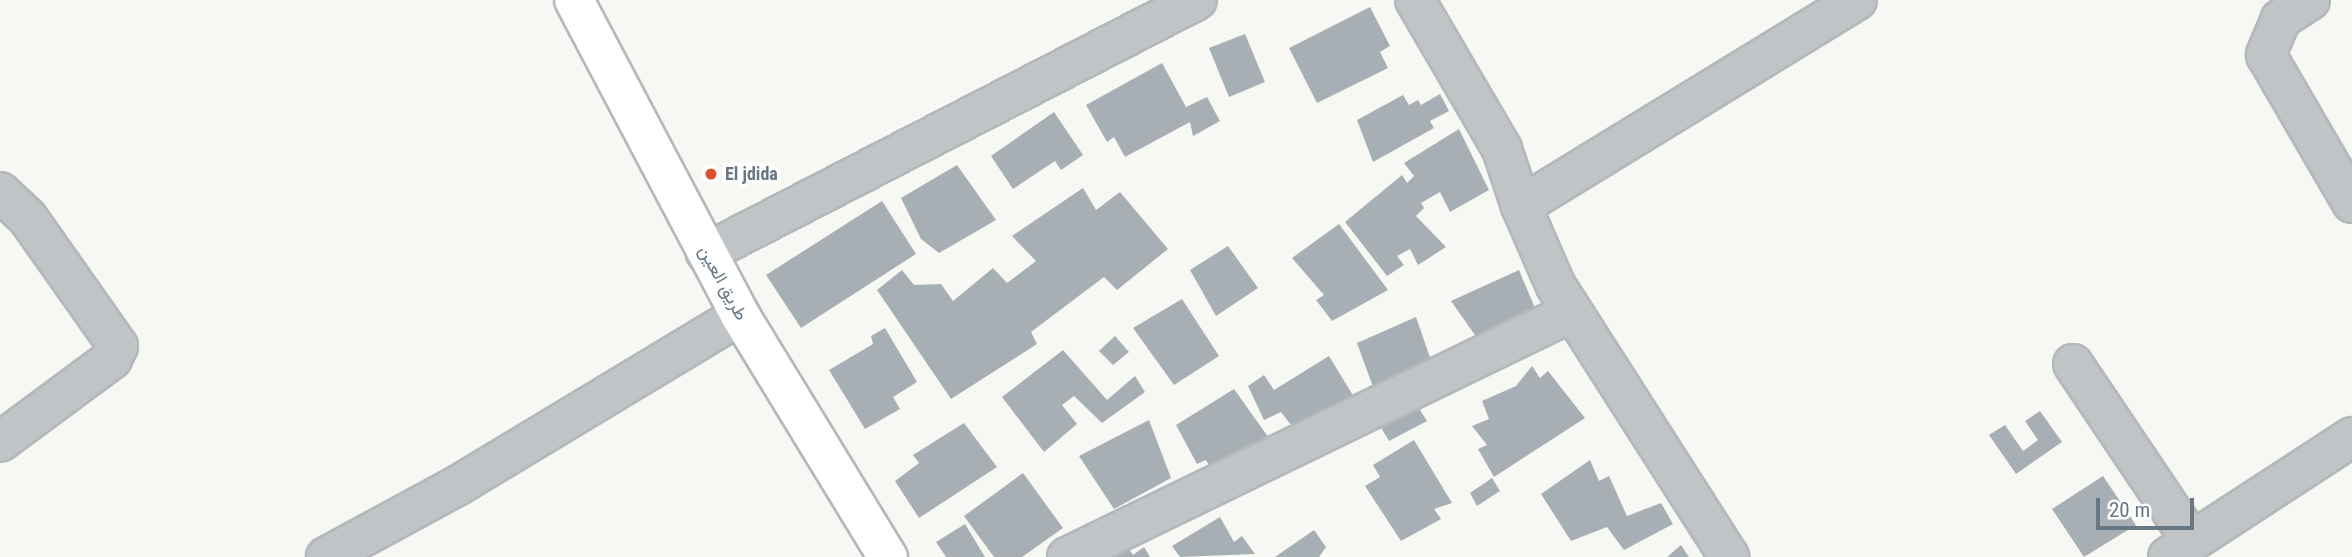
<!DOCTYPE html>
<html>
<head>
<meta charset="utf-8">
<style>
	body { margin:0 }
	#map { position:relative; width:2352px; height:557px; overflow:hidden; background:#f7f7f4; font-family:"Roboto Condensed",Vazirmatn,sans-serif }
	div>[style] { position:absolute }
	.building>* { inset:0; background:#a7afb5 }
	.roads { filter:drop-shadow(2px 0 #b3b8bb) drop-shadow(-2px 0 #b3b8bb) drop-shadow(0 2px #b3b8bb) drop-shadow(0 -2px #b3b8bb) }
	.minor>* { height:38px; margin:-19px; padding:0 19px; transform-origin:19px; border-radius:19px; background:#c0c4c7 }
	.major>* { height:38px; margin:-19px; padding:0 19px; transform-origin:19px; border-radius:19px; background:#fff }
	.dots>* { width:19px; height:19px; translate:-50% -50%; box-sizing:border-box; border:4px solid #fff; border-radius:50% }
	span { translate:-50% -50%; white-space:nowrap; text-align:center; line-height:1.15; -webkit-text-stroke:7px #fff; paint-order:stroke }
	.poi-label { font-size:18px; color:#677884; font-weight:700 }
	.left { translate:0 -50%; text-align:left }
	.street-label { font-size:18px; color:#677884 }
	.scale { position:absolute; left:2096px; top:498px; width:98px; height:32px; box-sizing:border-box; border:4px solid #677884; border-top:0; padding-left:9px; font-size:21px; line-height:24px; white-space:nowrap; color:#677884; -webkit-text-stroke:5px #fff; paint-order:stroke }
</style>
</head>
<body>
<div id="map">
	<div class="building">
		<i style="clip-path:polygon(1370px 7px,1390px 46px,1380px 52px,1388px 68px,1317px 103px,1289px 48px)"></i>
		<i style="clip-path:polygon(1245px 34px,1265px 82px,1229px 97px,1209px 48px)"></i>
		<i style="clip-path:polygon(1162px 63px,1186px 107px,1207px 97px,1220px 121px,1193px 136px,1190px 122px,1125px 157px,1114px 137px,1107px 142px,1086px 105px)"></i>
		<i style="clip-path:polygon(1440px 94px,1449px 111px,1430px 121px,1434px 128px,1373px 162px,1357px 120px,1403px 95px,1409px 105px,1418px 100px,1421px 105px)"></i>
		<i style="clip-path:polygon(1054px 112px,1083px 155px,1061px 170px,1055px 161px,1013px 189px,991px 156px)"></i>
		<i style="clip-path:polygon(1459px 129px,1489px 190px,1450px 212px,1440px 192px,1421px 203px,1424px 208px,1416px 216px,1446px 247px,1418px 265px,1410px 249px,1397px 256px,1404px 265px,1387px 276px,1345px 222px,1402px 175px,1407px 183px,1414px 176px,1404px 163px)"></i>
		<i style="clip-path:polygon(957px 165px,996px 220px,939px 253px,921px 239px,901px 198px)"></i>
		<i style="clip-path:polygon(1083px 188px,1096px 210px,1120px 192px,1168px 249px,1117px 290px,1104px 277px,1031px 332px,1037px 344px,951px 399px,877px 290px,902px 270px,914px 285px,941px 284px,953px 301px,993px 268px,1007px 283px,1036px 261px,1012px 236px)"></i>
		<i style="clip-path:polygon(882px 201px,916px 254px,801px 328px,766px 275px)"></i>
		<i style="clip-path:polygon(1339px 224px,1388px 290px,1332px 321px,1316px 300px,1324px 295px,1292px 258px)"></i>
		<i style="clip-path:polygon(1228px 246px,1258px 288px,1216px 316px,1190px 270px)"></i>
		<i style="clip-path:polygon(1519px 270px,1540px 320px,1482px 345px,1451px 301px)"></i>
		<i style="clip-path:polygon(1182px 299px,1219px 356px,1174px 385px,1133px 328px)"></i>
		<i style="clip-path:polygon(1416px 317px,1434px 369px,1376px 395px,1357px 343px)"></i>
		<i style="clip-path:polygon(885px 328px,917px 382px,893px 397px,900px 409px,865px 429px,829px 370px,873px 344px,871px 336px)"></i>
		<i style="clip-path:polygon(1115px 336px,1129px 352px,1113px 365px,1099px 351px)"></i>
		<i style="clip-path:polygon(1063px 350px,1107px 400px,1135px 376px,1145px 392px,1102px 423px,1074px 396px,1062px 405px,1077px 424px,1044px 452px,1002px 397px)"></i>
		<i style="clip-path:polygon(1329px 356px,1360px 407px,1297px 433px,1281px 412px,1264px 420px,1248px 386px,1264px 375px,1274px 390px)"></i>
		<i style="clip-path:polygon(1532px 366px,1540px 378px,1548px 371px,1585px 418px,1494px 477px,1478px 449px,1487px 445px,1472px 426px,1489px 419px,1482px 401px,1516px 386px)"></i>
		<i style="clip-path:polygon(1234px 389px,1271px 441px,1213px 473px,1206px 460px,1197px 464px,1176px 425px)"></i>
		<i style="clip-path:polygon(1411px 396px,1427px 421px,1389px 441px,1373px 414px)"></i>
		<i style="clip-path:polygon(2040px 411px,2062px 442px,2016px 474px,1989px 435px,2005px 425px,2023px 451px,2038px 440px,2025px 421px)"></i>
		<i style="clip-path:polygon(1149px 420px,1171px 478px,1114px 509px,1079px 456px)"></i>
		<i style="clip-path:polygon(964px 423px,997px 467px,919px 518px,895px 481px,919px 463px,913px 455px)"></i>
		<i style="clip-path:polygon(1414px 440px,1452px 503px,1434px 509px,1441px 519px,1401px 541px,1365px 486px,1380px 477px,1373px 465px)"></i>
		<i style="clip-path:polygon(1590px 460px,1599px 481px,1609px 476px,1627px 516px,1661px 503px,1673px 524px,1624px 550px,1607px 527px,1571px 541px,1541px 494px)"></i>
		<i style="clip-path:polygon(1023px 473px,1063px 528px,1022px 557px,994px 557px,964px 516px)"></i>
		<i style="clip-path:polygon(2103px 476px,2136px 525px,2084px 557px,2052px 509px)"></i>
		<i style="clip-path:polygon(1492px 478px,1500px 491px,1477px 506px,1470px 493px)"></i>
		<i style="clip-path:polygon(1220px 517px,1234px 542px,1242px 536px,1255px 554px,1180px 557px,1172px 546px)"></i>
		<i style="clip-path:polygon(965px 524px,985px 557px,946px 557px,936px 542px)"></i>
		<i style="clip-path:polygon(1314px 530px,1326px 547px,1319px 557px,1275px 557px)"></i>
		<i style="clip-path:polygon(1126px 544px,1133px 555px,1144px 547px,1150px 557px,1107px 557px)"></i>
		<i style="clip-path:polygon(1681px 545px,1689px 557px,1667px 557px)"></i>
	</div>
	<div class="roads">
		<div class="minor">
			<i style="left:1415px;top:0;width:173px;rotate:59.7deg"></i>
			<i style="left:1502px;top:149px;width:60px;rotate:71.6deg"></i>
			<i style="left:1521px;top:206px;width:394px;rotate:-31.5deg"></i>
			<i style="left:2310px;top:0;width:35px;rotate:147deg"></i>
			<i style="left:2281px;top:19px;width:39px;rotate:113deg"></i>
			<i style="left:2266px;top:55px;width:171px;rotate:59.8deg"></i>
			<i style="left:0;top:192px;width:37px;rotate:43deg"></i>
			<i style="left:27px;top:217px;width:158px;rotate:54.8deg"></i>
			<i style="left:118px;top:346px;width:14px;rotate:115deg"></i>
			<i style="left:112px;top:359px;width:139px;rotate:143.5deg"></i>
			<i style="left:1521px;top:206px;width:87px;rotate:66.4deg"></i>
			<i style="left:1556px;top:286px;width:322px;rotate:57.4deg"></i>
			<i style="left:706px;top:253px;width:552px;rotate:-27.26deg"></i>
			<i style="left:2073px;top:364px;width:213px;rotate:56.1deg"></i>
			<i style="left:326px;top:557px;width:149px;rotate:-28.5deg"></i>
			<i style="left:457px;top:486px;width:331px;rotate:-31.1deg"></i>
			<i style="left:1067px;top:557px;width:561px;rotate:-25.88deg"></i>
			<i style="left:2168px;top:557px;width:220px;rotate:-33.1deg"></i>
		</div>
		<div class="major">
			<i style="left:574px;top:0;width:356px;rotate:62.2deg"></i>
			<i style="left:740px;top:315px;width:284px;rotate:58.6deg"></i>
		</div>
	</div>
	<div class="dots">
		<i style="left:711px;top:174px;background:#dc502e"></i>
	</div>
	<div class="poi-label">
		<span class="left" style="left:725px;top:174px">El jdida</span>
	</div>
	<div class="street-label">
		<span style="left:723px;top:283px;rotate:61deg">طريق العين</span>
	</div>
	<div class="scale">20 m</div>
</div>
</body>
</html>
